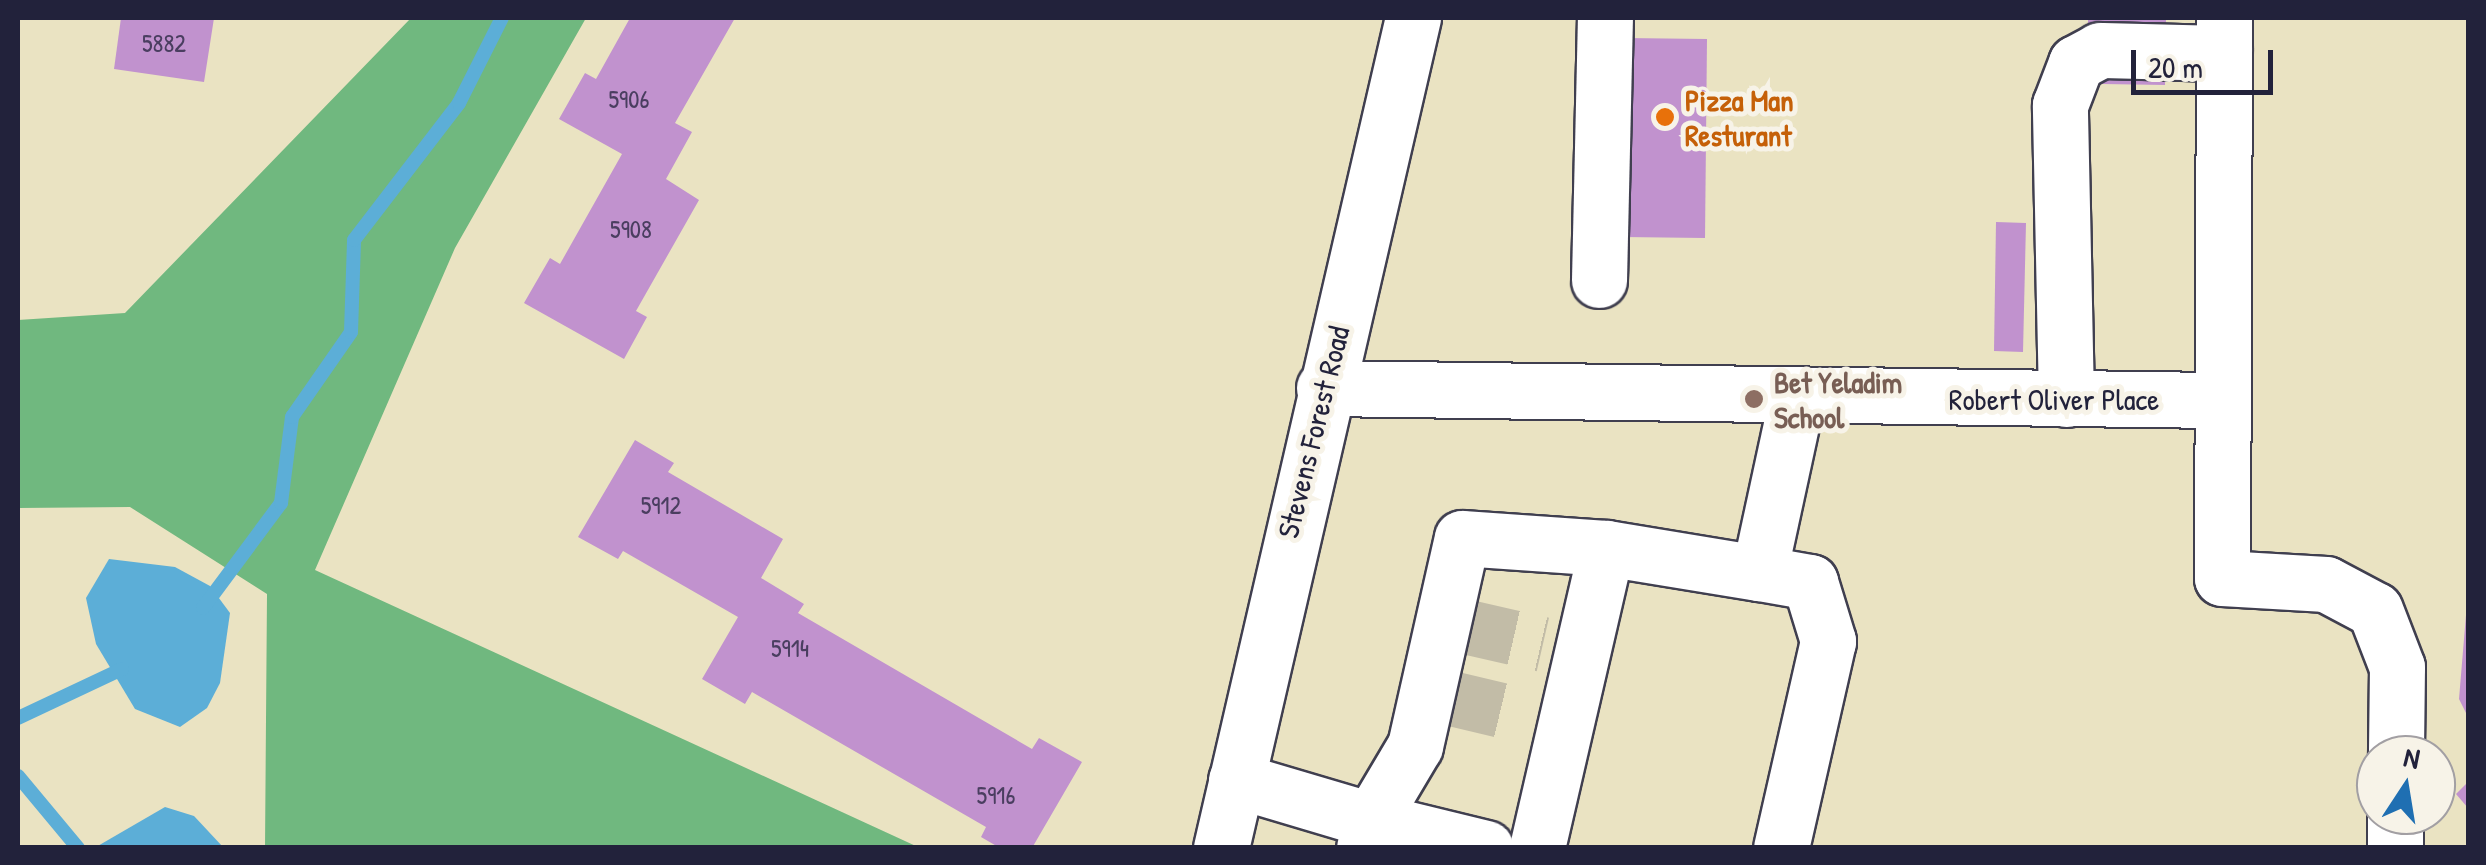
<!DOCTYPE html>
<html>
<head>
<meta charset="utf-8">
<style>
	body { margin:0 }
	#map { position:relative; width:2486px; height:865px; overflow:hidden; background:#eae3c2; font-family:"Patrick Hand",sans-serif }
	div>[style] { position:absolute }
	.forest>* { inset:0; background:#70b87f }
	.water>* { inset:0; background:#5caed7 }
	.stream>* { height:14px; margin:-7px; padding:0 7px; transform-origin:7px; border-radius:7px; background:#5caed7 }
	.building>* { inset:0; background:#c192ce }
	.minor-tunnel>* { height:55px; margin-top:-27.5px; transform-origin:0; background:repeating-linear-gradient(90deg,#c2bca7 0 55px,transparent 0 83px) }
	.roads { filter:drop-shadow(2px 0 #403f4f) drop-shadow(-2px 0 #403f4f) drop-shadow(0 2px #403f4f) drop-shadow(0 -2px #403f4f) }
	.minor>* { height:55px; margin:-27.5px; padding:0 27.5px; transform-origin:27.5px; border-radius:27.5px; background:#fff }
	.dots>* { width:28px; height:28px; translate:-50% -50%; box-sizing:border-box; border:5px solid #f7f3e8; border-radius:50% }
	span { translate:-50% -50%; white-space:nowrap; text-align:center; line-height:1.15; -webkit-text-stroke:10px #f7f3e8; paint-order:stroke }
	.number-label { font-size:25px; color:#4a3e60 }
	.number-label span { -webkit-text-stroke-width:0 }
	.food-label { font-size:30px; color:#c56008; font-weight:700 }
	.left { translate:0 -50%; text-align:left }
	.education-label { font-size:30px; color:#785e54; font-weight:700 }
	.street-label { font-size:30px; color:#22223b }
	.frame { position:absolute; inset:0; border:20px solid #22223b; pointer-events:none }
	.north { position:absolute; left:2356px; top:735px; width:100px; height:100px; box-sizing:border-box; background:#f7f3e8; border:2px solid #a29fa3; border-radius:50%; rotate:12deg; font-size:28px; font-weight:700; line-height:40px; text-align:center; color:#22223b }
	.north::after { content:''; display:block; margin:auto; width:35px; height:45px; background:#1f6fb2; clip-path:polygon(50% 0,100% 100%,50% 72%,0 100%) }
	.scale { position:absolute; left:2131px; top:50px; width:142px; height:45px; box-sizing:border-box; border:5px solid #22223b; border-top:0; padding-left:12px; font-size:30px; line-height:35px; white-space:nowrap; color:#22223b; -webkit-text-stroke:8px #f7f3e8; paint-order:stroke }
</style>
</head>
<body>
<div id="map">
	<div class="forest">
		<i style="clip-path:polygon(411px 18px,586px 18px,455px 248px,315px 570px,918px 847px,265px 847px,267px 594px,130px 507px,18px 508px,18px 320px,125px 313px)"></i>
	</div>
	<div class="water">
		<i style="clip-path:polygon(109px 559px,175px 567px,210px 586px,230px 613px,220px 683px,207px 708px,180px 727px,135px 709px,96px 644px,86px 598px)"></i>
		<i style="clip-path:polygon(165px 807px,194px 816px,223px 847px,96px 847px)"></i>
	</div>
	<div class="stream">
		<i style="left:203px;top:608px;width:131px;rotate:-53.4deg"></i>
		<i style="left:281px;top:503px;width:87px;rotate:-82.7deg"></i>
		<i style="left:292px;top:417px;width:103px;rotate:-55.2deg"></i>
		<i style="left:351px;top:332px;width:92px;rotate:-88.1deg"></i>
		<i style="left:354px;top:240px;width:173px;rotate:-52.5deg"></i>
		<i style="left:459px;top:103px;width:95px;rotate:-63.2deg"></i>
		<i style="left:18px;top:718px;width:115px;rotate:-25.2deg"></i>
		<i style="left:18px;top:776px;width:94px;rotate:50.2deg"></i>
	</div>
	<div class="building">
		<i style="clip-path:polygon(121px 18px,214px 18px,204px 82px,114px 69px)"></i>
		<i style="clip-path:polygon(630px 18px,735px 18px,675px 123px,692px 132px,666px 179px,699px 200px,636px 311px,647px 317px,624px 359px,524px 303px,550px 258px,560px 264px,622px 154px,559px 119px,585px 73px,596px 79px)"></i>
		<i style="clip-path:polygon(2088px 18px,2166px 18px,2165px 85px,2102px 84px,2103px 30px,2088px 29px)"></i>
		<i style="clip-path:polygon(1625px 38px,1707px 39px,1705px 238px,1623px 237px)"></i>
		<i style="clip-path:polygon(1996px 222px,2026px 223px,2023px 352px,1994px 351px)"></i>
		<i style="clip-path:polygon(635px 440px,674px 463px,668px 472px,783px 539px,761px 578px,804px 604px,798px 613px,1032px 749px,1039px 738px,1082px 762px,1032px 848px,1000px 848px,981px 837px,986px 827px,752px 692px,745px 704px,702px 679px,738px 617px,623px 551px,618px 559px,578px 537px)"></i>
		<i style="clip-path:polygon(2468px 591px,2468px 717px,2459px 699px)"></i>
		<i style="clip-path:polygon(2468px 782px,2468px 808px,2456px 794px)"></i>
	</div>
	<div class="minor-tunnel">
		<i style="left:1460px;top:625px;width:85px;rotate:12.9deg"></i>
		<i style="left:1447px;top:697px;width:82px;rotate:13.4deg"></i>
	</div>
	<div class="roads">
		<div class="minor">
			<i style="left:2224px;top:18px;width:560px;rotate:90.2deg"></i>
			<i style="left:2222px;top:578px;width:104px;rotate:3.3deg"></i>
			<i style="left:2326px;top:584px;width:55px;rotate:28deg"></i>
			<i style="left:2375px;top:610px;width:61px;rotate:68.9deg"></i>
			<i style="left:2397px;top:667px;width:88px;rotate:90.7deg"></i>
			<i style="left:1599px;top:280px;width:262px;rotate:-88.7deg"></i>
			<i style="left:1324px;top:388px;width:898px;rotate:0.77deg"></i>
			<i style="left:2066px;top:399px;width:294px;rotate:-91.2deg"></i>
			<i style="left:2060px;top:105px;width:45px;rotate:-69.1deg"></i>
			<i style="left:2076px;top:63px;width:27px;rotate:-28deg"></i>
			<i style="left:2100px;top:50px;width:124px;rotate:1.4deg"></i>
			<i style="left:1759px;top:573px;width:52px;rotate:10deg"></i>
			<i style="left:1810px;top:582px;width:62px;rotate:73deg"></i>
			<i style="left:1828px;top:641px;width:212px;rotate:102.8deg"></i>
			<i style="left:1236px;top:780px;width:141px;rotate:16.5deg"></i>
			<i style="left:1371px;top:820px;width:86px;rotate:-59.3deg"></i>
			<i style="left:1415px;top:746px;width:213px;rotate:-77.3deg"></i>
			<i style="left:1462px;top:538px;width:144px;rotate:4deg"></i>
			<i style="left:1606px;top:548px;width:155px;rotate:9.3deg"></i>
			<i style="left:1759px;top:573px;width:180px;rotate:-77.8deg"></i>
			<i style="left:1221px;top:848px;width:852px;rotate:-76.98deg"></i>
			<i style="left:1364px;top:848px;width:29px;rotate:-76deg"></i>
			<i style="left:1371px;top:820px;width:118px;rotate:13.7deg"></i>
			<i style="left:1537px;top:848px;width:308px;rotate:-77deg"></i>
			<i style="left:2395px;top:848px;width:33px;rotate:-90deg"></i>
		</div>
	</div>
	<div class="dots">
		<i style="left:1665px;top:117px;background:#e8710a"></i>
		<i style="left:1754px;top:399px;background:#8d6e63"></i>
	</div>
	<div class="number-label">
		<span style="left:164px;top:43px">5882</span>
		<span style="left:629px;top:99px">5906</span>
		<span style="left:631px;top:229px">5908</span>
		<span style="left:661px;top:505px">5912</span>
		<span style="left:790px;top:648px">5914</span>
		<span style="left:996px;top:795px">5916</span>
	</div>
	<div class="food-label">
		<span class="left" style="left:1685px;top:117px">Pizza Man<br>Resturant</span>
	</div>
	<div class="education-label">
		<span class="left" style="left:1774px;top:399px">Bet Yeladim<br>School</span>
	</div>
	<div class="street-label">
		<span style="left:2054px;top:399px">Robert Oliver Place</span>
		<span style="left:1313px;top:432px;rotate:-76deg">Stevens Forest Road</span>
	</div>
	<div class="frame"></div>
	<div class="north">N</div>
	<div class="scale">20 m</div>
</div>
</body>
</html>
